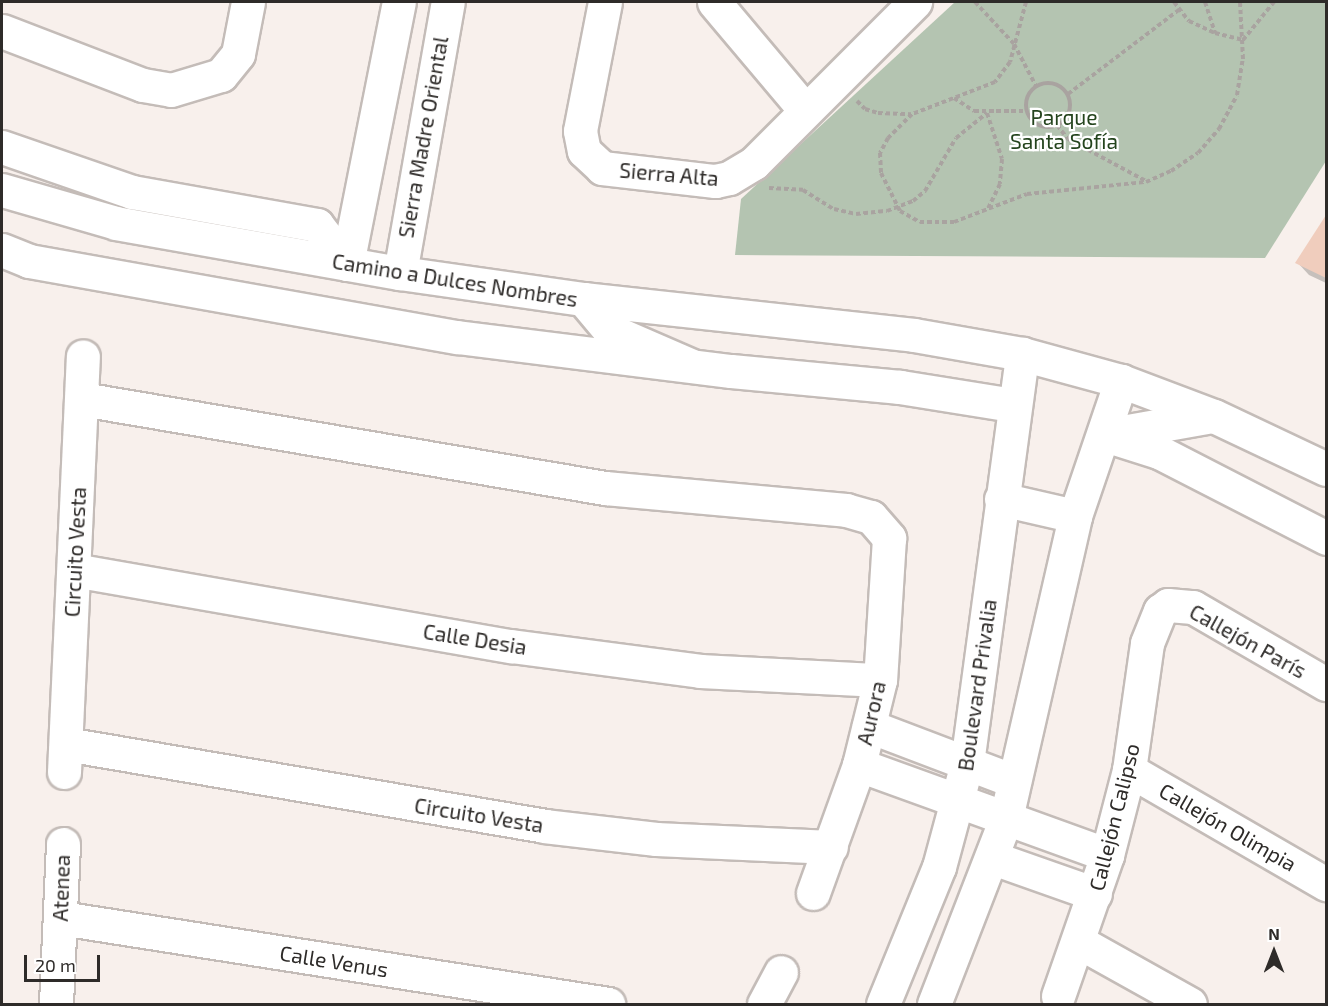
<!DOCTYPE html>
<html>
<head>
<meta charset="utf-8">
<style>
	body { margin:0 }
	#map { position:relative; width:1328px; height:1006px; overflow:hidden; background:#f8f0ec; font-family:"Exo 2",sans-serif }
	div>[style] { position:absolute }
	.green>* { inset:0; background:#b4c4b1 }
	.shadow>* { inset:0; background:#0003 }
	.building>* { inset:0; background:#f0cdbd }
	.path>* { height:4px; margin-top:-2px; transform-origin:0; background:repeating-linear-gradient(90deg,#a9a3a0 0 4.5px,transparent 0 7.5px) }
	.path>.ring { margin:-2px; padding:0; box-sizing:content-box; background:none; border:4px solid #a9a3a0; border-radius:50% }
	.roads { filter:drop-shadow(2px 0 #c4bcb8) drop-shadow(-2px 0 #c4bcb8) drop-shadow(0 2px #c4bcb8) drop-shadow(0 -2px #c4bcb8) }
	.minor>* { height:33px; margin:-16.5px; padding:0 16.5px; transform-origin:16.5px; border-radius:16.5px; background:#fff }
	.major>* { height:33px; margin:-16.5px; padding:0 16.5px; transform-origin:16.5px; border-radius:16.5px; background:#fff }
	span { translate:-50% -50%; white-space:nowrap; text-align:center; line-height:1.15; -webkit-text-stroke:4.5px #fff; paint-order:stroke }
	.park-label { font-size:21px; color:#24441d }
	.street-label { font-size:21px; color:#2e2b29 }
	.frame { position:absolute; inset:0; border:3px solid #2e2b29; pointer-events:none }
	.north { position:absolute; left:1244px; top:922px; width:60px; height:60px; -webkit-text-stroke:4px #fff; paint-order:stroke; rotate:0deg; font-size:16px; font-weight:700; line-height:24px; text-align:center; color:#2e2b29 }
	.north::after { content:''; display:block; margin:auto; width:21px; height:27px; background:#2e2b29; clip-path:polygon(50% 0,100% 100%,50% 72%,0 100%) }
	.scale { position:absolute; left:24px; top:955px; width:76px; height:27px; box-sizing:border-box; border:3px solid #2e2b29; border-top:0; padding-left:8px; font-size:18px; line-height:21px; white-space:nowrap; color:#2e2b29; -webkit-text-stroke:4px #fff; paint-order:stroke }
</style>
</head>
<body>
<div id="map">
	<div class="green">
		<i style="clip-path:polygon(955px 2px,1326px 2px,1326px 161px,1265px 258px,735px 255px,741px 199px)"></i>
	</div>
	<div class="shadow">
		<i style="clip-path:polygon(1326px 217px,1326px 283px,1309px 275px,1297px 262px)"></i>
	</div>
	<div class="building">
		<i style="clip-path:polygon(1326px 215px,1326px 278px,1295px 263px)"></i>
	</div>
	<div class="path">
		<i style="left:975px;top:2px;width:57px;rotate:47.1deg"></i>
		<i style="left:1014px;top:44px;width:47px;rotate:62.4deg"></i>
		<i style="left:1026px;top:2px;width:62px;rotate:104.9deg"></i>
		<i style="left:1010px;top:62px;width:25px;rotate:127deg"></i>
		<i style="left:995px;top:82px;width:89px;rotate:158.9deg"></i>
		<i style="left:912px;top:114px;width:34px;rotate:135deg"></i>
		<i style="left:888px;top:138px;width:17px;rotate:118deg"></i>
		<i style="left:880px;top:153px;width:20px;rotate:87deg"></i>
		<i style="left:881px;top:173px;width:42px;rotate:63.4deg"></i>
		<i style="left:900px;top:211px;width:23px;rotate:29deg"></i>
		<i style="left:920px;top:222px;width:34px"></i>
		<i style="left:954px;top:222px;width:78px;rotate:-21deg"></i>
		<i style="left:1027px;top:194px;width:120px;rotate:-5.8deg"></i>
		<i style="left:1146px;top:182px;width:27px;rotate:-24deg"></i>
		<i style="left:1171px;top:171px;width:32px;rotate:-34deg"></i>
		<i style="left:1198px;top:153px;width:32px;rotate:-49deg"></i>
		<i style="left:1219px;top:129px;width:38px;rotate:-62deg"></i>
		<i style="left:1237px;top:95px;width:36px;rotate:-81deg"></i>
		<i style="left:1243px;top:59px;width:57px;rotate:-93deg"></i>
		<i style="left:1174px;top:2px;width:24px;rotate:52deg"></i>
		<i style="left:1189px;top:21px;width:29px;rotate:25deg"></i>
		<i style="left:1215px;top:33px;width:29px;rotate:14deg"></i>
		<i style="left:1243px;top:40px;width:49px;rotate:-50.8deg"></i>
		<i style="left:1205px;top:2px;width:33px;rotate:72deg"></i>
		<i class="ring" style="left:1026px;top:83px;width:40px;height:40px"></i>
		<i style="left:1068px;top:94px;width:141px;rotate:-37.2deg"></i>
		<i style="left:954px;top:98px;width:24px;rotate:33deg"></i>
		<i style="left:974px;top:111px;width:53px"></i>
		<i style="left:857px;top:101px;width:11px;rotate:45deg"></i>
		<i style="left:865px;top:109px;width:14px;rotate:17deg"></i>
		<i style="left:878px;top:113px;width:33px;rotate:2deg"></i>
		<i style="left:1057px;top:125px;width:18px;rotate:52deg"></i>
		<i style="left:1068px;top:139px;width:89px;rotate:28.3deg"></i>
		<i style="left:769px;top:188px;width:34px;rotate:3deg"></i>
		<i style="left:803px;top:190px;width:36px;rotate:32deg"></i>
		<i style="left:834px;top:209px;width:23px;rotate:13deg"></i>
		<i style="left:856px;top:214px;width:31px;rotate:-6deg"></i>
		<i style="left:887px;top:211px;width:28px;rotate:-21deg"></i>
		<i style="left:913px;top:201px;width:16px;rotate:-40deg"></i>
		<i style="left:925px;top:191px;width:61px;rotate:-59.7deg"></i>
		<i style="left:956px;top:138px;width:40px;rotate:-39deg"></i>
		<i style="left:987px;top:113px;width:48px;rotate:71.9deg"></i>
		<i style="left:1002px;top:159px;width:25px;rotate:95deg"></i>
		<i style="left:1000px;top:184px;width:28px;rotate:116deg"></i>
	</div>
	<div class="roads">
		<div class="minor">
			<i style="left:605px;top:2px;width:131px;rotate:101deg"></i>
			<i style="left:580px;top:131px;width:20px;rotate:79deg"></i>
			<i style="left:584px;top:151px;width:25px;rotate:43deg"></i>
			<i style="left:602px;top:168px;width:114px;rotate:6.6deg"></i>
			<i style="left:715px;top:181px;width:14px;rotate:-12deg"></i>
			<i style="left:729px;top:178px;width:29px;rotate:-31deg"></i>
			<i style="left:754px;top:163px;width:228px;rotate:-45deg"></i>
			<i style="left:714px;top:2px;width:141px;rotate:49.9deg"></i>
			<i style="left:2px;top:31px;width:151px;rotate:21deg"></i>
			<i style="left:143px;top:85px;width:28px;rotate:10deg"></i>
			<i style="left:171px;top:90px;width:52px;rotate:-16.7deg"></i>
			<i style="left:221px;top:75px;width:27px;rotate:-51deg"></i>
			<i style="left:238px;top:54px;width:53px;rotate:-79.1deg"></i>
			<i style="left:2px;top:147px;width:138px;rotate:19.1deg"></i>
			<i style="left:132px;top:192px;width:188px;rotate:10.1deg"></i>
			<i style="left:317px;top:225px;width:49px;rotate:52.4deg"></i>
			<i style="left:2px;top:250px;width:29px;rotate:22deg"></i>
			<i style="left:29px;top:261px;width:435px;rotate:10.1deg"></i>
			<i style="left:457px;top:337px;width:276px;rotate:7.1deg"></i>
			<i style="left:731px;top:371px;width:170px;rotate:5.4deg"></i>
			<i style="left:900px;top:387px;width:114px;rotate:9.1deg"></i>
			<i style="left:347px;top:264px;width:267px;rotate:-78.8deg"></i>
			<i style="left:400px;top:273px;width:275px;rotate:-80deg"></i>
			<i style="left:82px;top:399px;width:531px;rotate:9.66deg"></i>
			<i style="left:605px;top:488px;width:242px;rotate:5.2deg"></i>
			<i style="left:846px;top:510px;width:26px;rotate:16deg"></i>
			<i style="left:871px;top:517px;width:28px;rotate:49deg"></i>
			<i style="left:889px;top:538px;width:142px;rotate:93.6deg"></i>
			<i style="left:880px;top:680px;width:88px;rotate:103.9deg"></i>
			<i style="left:859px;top:765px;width:136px;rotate:109.8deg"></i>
			<i style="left:1105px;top:435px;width:57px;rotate:17.5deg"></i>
			<i style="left:1159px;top:452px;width:188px;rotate:27.2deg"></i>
			<i style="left:1001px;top:499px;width:76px;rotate:12.9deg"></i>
			<i style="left:74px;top:570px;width:444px;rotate:9.9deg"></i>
			<i style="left:511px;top:646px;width:191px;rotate:7.5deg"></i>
			<i style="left:700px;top:671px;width:180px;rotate:2.9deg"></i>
			<i style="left:869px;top:726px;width:155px;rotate:20.8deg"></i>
			<i style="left:66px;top:744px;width:485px;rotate:9.7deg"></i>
			<i style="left:544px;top:826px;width:113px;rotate:6.6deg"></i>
			<i style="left:656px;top:839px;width:175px;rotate:2.6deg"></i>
			<i style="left:859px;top:765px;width:264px;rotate:19.9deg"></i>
			<i style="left:1129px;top:770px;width:228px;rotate:30.1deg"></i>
			<i style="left:64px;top:772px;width:416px;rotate:-87.4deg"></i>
			<i style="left:993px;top:858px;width:108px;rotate:19.4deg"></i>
			<i style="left:61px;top:918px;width:554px;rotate:8.93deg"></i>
			<i style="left:1079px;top:942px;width:127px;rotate:29.2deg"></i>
			<i style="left:1058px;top:996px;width:149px;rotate:-70.8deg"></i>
			<i style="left:1107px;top:855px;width:88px;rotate:-75.5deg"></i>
			<i style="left:1129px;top:770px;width:128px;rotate:-81.9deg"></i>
			<i style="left:1147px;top:643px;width:35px;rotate:-68deg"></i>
			<i style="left:1160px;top:611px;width:10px;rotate:-37deg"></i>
			<i style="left:1168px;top:605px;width:25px;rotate:5deg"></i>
			<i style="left:1193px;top:607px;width:154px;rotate:30.1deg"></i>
			<i style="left:56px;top:1004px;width:160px;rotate:-87.5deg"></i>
			<i style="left:764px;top:1004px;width:36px;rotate:-62deg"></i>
			<i style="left:883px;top:1004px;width:148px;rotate:-67.8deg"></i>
			<i style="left:939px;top:867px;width:108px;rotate:-74.9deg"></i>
			<i style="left:967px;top:763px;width:413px;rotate:-82.3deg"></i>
			<i style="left:934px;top:1004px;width:199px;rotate:-68.8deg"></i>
			<i style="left:1006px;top:818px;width:310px;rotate:-77.1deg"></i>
			<i style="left:1075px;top:516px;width:143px;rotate:-71.2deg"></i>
		</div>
		<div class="major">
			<i style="left:2px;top:190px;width:119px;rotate:16.1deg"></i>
			<i style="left:116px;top:223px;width:288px;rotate:10deg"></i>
			<i style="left:400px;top:273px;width:185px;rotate:8.1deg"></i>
			<i style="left:583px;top:299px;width:333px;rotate:6.2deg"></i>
			<i style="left:914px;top:335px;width:110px;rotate:10deg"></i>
			<i style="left:1022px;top:354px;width:103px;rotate:15.3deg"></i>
			<i style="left:1121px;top:381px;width:99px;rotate:20.6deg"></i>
			<i style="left:1214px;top:416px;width:124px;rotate:25.3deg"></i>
			<i style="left:583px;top:299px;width:40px;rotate:50deg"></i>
			<i style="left:609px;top:330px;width:88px;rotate:23.4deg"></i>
			<i style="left:1105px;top:435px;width:109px;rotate:-10.1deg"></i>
		</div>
	</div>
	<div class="park-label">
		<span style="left:1064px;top:129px">Parque<br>Santa Sofía</span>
	</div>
	<div class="street-label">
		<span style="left:423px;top:137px;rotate:-80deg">Sierra Madre Oriental</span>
		<span style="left:669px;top:174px;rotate:5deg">Sierra Alta</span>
		<span style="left:455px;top:280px;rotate:9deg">Camino a Dulces Nombres</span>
		<span style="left:75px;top:552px;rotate:-87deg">Circuito Vesta</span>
		<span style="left:475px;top:639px;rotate:9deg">Calle Desia</span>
		<span style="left:1248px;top:641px;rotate:29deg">Callejón París</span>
		<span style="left:977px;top:685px;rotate:-82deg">Boulevard Privalia</span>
		<span style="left:871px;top:713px;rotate:-77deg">Aurora</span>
		<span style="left:479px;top:815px;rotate:9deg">Circuito Vesta</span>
		<span style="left:1114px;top:817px;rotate:-76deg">Callejón Calipso</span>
		<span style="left:1228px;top:827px;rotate:30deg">Callejón Olimpia</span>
		<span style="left:61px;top:888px;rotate:-88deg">Atenea</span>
		<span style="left:334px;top:961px;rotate:9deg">Calle Venus</span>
	</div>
	<div class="frame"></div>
	<div class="north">N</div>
	<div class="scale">20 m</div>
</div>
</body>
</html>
